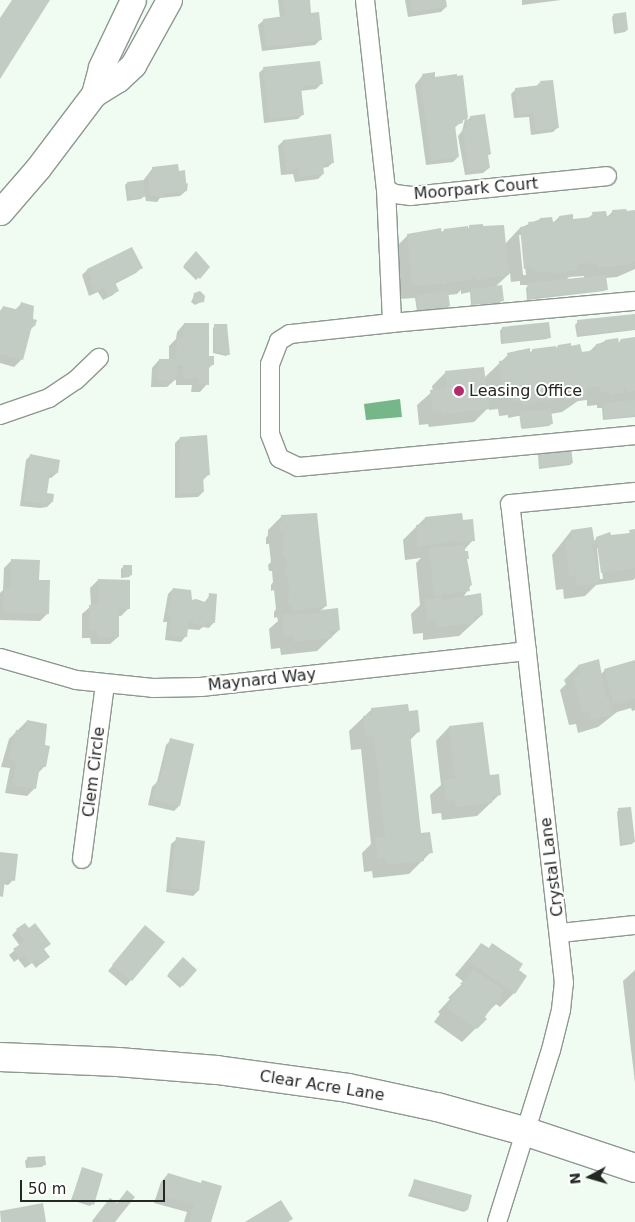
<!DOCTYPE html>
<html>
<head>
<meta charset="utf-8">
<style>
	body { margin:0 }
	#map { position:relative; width:635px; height:1222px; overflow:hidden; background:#f0fbf2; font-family:"DejaVu Sans",sans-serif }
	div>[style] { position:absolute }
	.water>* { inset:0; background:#75b788 }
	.shadow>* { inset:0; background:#0003 }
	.building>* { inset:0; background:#c2ccc4 }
	.roads { filter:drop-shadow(1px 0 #8e9891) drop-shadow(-1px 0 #8e9891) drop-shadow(0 1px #8e9891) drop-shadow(0 -1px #8e9891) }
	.minor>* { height:18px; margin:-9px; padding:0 9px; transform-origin:9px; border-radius:9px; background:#fff }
	.secondary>* { height:25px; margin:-12.5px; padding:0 12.5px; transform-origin:12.5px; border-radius:12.5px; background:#fff }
	.primary>* { height:28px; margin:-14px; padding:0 14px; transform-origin:14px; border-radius:14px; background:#fff }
	.dots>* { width:14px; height:14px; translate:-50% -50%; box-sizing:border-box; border:2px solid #fff; border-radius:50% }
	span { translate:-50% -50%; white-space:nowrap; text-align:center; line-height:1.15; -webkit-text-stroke:4px #fff; paint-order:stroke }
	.street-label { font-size:16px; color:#242825 }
	.poi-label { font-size:16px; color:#242825 }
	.left { translate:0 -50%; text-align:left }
	.north { position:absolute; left:565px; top:1152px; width:50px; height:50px; -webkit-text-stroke:4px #fff; paint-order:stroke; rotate:264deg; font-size:14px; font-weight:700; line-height:20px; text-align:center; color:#242825 }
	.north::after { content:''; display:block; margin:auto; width:18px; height:22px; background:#242825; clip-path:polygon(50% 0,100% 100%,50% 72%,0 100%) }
	.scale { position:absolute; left:20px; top:1180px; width:145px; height:22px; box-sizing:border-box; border:2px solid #242825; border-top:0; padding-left:6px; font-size:15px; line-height:18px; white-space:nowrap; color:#242825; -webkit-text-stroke:4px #fff; paint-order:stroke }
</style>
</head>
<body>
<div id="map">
	<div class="water">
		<i style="clip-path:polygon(400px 399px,402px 417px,366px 420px,364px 404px)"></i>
	</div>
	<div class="shadow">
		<i style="clip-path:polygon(278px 0,309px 0,310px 14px,320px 40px,315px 45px,262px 51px,258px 25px,264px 20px,280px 18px)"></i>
		<i style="clip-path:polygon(405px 0,445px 0,446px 7px,441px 12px,408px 17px)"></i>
		<i style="clip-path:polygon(522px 0,561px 0,522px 5px)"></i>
		<i style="clip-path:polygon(614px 15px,627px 30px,625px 32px,614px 34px,612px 17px)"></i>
		<i style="clip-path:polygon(264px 68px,321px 84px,316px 89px,300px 91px,303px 114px,298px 119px,264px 123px,259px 73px)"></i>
		<i style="clip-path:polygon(423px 75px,434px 78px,462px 77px,467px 120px,471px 117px,490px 154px,487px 156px,489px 168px,483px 173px,465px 175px,458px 136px,462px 131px,465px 119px,454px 128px,458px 157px,453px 162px,426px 165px,415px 85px)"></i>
		<i style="clip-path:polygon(540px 82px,558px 127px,553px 132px,531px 135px,529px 117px,514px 118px,511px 94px,516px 89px,536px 87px)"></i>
		<i style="clip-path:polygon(283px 141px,333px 162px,328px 167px,322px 168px,323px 174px,318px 179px,295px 182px,293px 174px,281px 175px,278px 146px)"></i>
		<i style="clip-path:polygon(152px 169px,184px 172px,187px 187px,186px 191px,180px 196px,160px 198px,157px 202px,146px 201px,145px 195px,141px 199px,127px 201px,125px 185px,127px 183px,142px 182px)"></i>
		<i style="clip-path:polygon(evenodd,613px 211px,635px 211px,635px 269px,617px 277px,605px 278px,606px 289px,604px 291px,527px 300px,526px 288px,529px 285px,520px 285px,520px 281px,511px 282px,510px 273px,495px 287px,502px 300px,500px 303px,471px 305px,470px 292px,461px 294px,461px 290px,457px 294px,448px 295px,449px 306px,447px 308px,417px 311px,415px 298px,399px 299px,394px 249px,408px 235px,440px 234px,444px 230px,467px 230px,470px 226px,505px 244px,520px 228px,540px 219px,552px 224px,559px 217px,572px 221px,587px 219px,593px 214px,606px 218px,613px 211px,519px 235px,522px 235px,526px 275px,523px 275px,519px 235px,613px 211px,584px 276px,584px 279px,565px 281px,569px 277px,584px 276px)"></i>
		<i style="clip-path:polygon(131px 248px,141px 268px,136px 273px,115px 284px,118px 290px,113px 295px,103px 300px,98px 292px,89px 296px,82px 275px,87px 270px)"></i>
		<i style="clip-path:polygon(196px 252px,208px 267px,196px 280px,183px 267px)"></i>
		<i style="clip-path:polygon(195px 294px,203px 301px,195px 305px,191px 302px)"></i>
		<i style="clip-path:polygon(21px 304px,34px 326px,30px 330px,21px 360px,14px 367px,0 363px,0 311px,3px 307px,15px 310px)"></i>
		<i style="clip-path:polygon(635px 315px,635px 330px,577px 337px,575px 325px,578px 322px)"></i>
		<i style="clip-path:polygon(184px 324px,213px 364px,208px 369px,207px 384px,200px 392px,191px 392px,192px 385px,176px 385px,176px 379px,167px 387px,151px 387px,152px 368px,159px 360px,169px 360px,169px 346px,176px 339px,177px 332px)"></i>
		<i style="clip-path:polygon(215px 326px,229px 354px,226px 356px,213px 353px,213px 328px)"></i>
		<i style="clip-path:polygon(502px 328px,549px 337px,547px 339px,501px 344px,500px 331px)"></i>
		<i style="clip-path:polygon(635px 339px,635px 417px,603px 420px,602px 408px,597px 408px,597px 405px,587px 406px,587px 400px,578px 401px,562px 412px,550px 414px,551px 424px,549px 426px,522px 429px,521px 416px,518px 416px,519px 429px,518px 416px,508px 418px,508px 415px,499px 416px,498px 409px,489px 410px,489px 407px,474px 422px,429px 427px,428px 424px,419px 425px,417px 405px,433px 391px,432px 386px,446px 372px,484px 378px,508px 355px,517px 351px,529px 349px,529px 353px,533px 350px,555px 349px,558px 346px,570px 348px,580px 353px,589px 352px,596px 345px,605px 341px,618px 344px,621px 340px)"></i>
		<i style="clip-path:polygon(180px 438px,208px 475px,203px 480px,203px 492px,198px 497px,175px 498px,175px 443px)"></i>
		<i style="clip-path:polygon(540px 452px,572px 463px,570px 465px,539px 469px,538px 455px)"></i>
		<i style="clip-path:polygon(31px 455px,57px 473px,51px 478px,48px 478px,46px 494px,52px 502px,47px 507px,40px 508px,20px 506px,26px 460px)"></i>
		<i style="clip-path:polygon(282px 516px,326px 606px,320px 611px,337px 610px,339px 630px,317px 651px,281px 655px,280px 648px,271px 649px,269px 629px,278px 621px,277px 617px,274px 618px,274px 612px,276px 609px,274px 590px,271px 591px,271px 585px,273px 582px,272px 571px,269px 571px,268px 565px,271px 562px,269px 544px,266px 544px,266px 538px,268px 535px,268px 530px)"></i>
		<i style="clip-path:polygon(425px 518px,462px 521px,473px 540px,464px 550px,468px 558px,466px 561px,471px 585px,464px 596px,480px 594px,482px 615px,459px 636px,423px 640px,423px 633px,413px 634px,411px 614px,420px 605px,416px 563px,421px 558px,405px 560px,403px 540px)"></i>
		<i style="clip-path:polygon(evenodd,635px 530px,635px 578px,633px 580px,596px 585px,585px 596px,564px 599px,563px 589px,556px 590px,552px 555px,571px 531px,593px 542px,597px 538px,627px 534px,635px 530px,597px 548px,599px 548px,603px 579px,600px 579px,597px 548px)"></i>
		<i style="clip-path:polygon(12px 560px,38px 581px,47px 614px,40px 621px,0 620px,0 593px,3px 590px,4px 568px)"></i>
		<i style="clip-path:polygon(123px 567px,131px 575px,129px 577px,121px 578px,121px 569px)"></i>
		<i style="clip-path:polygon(98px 580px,129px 608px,121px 616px,118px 616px,118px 637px,110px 644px,91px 644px,90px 638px,82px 638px,82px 614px,91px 606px,90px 588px)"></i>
		<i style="clip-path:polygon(173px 589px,190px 602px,204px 603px,210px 595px,214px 622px,209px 628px,203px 627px,199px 630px,187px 629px,186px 636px,181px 642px,165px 640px,167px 622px,163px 622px,168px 594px)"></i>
		<i style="clip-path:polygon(635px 662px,635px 710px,632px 711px,631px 708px,617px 712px,598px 727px,578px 733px,576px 724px,569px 725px,560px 690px,566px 684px,564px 680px,578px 666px,601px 674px,605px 670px)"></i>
		<i style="clip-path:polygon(372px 709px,408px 713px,419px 731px,410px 740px,420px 834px,431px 852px,409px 874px,373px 878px,372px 871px,364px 872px,362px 853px,371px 844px,361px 749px,351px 750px,349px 731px)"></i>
		<i style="clip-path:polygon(27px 721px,44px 746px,45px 766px,37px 774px,34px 789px,27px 796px,5px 793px,10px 768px,1px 767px,9px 739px)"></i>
		<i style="clip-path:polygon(449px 727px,500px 794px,477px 816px,442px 820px,441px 813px,432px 814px,430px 795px,441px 785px,436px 741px)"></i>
		<i style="clip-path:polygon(171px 740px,193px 745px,179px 806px,174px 811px,148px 805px,152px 787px,157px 782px,166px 745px)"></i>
		<i style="clip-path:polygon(619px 810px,634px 842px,632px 844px,620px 846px,617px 812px)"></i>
		<i style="clip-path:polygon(177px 839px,198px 891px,193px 896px,166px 892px,171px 844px)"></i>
		<i style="clip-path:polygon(0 853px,13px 880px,8px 885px,3px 884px,0 898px)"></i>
		<i style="clip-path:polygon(17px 930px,43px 950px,48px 957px,36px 968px,32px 963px,25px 968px,18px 959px,14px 962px,9px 955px,20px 946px,12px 935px)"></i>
		<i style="clip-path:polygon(140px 932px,163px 942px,126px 986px,108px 971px)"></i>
		<i style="clip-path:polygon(481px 944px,525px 976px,514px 993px,500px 1007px,496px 1004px,483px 1017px,485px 1019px,462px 1042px,434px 1022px,440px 1014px,438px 1012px,450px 999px,448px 998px,464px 982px,455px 975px)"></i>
		<i style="clip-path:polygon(183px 959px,195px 970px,180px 988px,167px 976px)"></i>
		<i style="clip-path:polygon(635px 970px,635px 1083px,623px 981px)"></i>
		<i style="clip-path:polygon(28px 1158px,44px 1165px,42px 1167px,26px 1168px,25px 1161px)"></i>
		<i style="clip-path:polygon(83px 1169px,92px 1204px,90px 1206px,71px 1200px)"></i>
		<i style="clip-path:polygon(168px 1174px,200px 1184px,202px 1181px,210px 1222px,184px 1222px,187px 1212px,154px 1203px,161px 1182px)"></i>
		<i style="clip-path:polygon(415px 1180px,470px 1196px,467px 1210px,464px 1212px,408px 1196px)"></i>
		<i style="clip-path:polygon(105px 1205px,113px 1222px,93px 1222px,92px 1221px)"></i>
	</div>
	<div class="building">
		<i style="clip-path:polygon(12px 0,50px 0,0 79px,0 18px)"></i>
		<i style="clip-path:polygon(283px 0,310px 0,311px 13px,319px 12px,322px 40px,266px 47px,263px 19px,285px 16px)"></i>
		<i style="clip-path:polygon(411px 0,446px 0,447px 7px,412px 12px)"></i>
		<i style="clip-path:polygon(626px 12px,628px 30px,616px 32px,613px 14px)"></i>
		<i style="clip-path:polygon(320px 61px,323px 84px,301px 87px,304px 115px,269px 119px,263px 67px)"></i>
		<i style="clip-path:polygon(435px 72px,435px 77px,457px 74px,457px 76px,463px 75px,468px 118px,462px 119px,463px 123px,455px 125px,459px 157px,431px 161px,420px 79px,423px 79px,422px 74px)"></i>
		<i style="clip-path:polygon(553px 80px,559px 128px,536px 131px,534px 113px,519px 115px,518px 113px,515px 88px,541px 85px,540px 81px)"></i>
		<i style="clip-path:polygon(485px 114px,491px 154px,488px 155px,490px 168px,469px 171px,463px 129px,467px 129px,466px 121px,471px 120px,470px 116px)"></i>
		<i style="clip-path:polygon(331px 134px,334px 163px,323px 164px,324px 174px,299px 177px,298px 169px,286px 171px,283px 140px)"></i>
		<i style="clip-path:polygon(178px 164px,179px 171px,185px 170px,186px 184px,188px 183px,187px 191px,163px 194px,163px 197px,150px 196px,148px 174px,152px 174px,152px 167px)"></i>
		<i style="clip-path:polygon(143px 180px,145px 197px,129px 199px,127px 182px)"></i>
		<i style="clip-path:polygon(626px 209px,627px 211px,635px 210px,635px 261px,632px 261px,632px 264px,598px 268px,597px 263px,578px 264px,578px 270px,555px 273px,534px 271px,533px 268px,524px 269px,520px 227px,529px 226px,528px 222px,540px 221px,540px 218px,552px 217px,553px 222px,559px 221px,559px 216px,573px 214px,573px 219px,593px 217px,592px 212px,606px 211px,607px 216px,613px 216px,612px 210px)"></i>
		<i style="clip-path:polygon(483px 224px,483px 226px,504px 225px,509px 275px,475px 281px,474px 276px,472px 276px,473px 280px,449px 282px,447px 278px,447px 284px,412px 285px,407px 234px,441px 228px,442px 233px,444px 233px,444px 229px,468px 226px,468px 231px,470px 230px,469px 225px)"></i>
		<i style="clip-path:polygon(132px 247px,143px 268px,115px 282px,119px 291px,108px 296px,104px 287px,94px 292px,89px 281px,92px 279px,87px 269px)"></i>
		<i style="clip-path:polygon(196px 251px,210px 267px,200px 279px,184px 265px)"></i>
		<i style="clip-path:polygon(606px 275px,608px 290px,529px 298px,527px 283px)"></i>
		<i style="clip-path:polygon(502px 285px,504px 301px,472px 304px,471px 289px)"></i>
		<i style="clip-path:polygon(200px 291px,205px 296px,204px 302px,197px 303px,193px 299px,194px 293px)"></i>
		<i style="clip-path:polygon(448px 291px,450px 306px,419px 310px,417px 295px)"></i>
		<i style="clip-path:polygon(21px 302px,34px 306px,33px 319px,37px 320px,35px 326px,32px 326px,23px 360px,0 354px,0 316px,3px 306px,19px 310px)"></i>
		<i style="clip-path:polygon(635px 314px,635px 329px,578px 335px,577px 320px)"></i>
		<i style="clip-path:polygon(549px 322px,551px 338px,503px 343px,502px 327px)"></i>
		<i style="clip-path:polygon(184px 323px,209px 323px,209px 356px,214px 356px,214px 365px,209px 365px,209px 385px,199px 384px,199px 378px,183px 378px,183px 365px,177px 365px,176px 380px,158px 380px,159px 359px,176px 359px,177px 337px,183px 337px)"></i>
		<i style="clip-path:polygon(214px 324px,227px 324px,230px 355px,215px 351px)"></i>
		<i style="clip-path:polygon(635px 337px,635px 391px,627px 392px,626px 388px,624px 389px,624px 393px,610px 395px,610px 392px,601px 393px,600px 387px,585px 388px,586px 395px,577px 396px,577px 399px,563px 401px,562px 395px,561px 399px,538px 402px,535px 398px,536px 403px,522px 405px,521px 401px,513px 402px,512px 396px,503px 397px,499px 361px,508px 360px,507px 353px,530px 348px,530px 353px,533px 353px,532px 349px,556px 346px,556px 351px,558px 345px,571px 343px,571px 346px,580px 344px,582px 352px,596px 350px,596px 344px,605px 343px,605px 340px,618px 338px,619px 343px,621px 339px)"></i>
		<i style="clip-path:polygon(484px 367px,489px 409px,442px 414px,442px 411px,433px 412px,430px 390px,447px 388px,445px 371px)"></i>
		<i style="clip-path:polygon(635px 400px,635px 415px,605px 419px,603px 403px)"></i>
		<i style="clip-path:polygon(551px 409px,553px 424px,521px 428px,519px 412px)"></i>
		<i style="clip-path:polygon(207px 435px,210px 475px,203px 476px,204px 492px,179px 494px,180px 437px)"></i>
		<i style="clip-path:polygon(571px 448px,573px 463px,541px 467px,539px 451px)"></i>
		<i style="clip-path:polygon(30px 454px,60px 460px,58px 473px,50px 473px,47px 493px,54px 494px,53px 502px,46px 501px,46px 504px,24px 501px)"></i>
		<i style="clip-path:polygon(317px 513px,327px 606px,291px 611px,291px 604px,288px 605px,287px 597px,289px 596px,288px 577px,285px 578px,284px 570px,287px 569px,286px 557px,283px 558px,282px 550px,285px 549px,283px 531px,280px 531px,279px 523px,282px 522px,281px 515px)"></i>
		<i style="clip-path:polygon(462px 513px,463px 520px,473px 519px,475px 541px,458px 543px,457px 540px,418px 547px,416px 525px,425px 524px,425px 517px)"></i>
		<i style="clip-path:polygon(592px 527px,595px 544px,592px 544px,600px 583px,577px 586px,576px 576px,569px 577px,565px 540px,572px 539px,571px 530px)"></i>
		<i style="clip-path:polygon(635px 529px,635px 568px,601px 573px,596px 537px,610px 532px,611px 535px,630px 533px,629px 530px)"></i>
		<i style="clip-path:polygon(465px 545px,465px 551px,468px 551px,469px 559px,467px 559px,472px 585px,469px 586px,470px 591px,434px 596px,429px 548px)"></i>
		<i style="clip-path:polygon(11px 559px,40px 560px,39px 580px,50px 580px,49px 614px,3px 612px,4px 588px,10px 588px)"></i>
		<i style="clip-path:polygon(123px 565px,132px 565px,132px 575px,123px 576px)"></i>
		<i style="clip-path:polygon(98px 579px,130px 580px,130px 609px,119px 609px,119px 637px,98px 637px,97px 630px,90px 631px,89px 605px,98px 604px)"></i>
		<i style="clip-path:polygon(173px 588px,191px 590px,192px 600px,196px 599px,208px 603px,209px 593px,217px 594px,215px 623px,206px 622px,206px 626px,193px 624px,193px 620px,189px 620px,187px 637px,169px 635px,171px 618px,167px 617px)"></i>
		<i style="clip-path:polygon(481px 593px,483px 615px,474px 616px,474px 623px,437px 627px,436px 620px,427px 621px,425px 599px,442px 597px,442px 600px)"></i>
		<i style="clip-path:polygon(338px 608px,340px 630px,330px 631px,332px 638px,294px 642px,294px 635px,284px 636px,282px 614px,321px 613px,321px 610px)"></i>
		<i style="clip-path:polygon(599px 659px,606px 698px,609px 697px,613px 714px,591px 720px,589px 711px,583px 712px,573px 676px,580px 674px,578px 665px)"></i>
		<i style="clip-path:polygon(635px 660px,635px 698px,620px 705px,619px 702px,613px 704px,604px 669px)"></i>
		<i style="clip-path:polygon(408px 704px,409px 711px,418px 710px,420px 732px,410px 733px,421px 833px,430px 832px,433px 853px,423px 854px,424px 861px,387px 865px,386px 858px,378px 859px,375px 838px,385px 837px,374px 736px,365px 737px,363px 716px,372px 715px,371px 708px)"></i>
		<i style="clip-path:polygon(27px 720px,47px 724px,45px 745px,50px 746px,46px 767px,40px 766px,36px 789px,12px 785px,17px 761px,8px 759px,16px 730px,25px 731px)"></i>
		<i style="clip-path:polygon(483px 722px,490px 775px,499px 774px,501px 795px,492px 796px,492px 803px,456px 807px,454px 800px,446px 801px,444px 780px,455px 778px,449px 726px)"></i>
		<i style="clip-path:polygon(170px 738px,194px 744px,180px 806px,152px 800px,157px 781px,160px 781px)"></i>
		<i style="clip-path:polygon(631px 807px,635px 842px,622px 844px,618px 808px)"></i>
		<i style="clip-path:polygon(176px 837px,205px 841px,199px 891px,170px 888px)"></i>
		<i style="clip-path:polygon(0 852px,18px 854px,15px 881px,5px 879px,3px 897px,0 896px)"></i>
		<i style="clip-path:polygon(25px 923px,29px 928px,35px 923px,51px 944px,44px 949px,50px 957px,41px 964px,38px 958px,30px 964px,24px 955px,20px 958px,13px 949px,25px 941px,16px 929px)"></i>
		<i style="clip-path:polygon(145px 925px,165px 942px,132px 981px,112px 965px)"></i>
		<i style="clip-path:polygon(481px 943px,489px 948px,492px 943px,523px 964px,519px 970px,527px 976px,515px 994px,468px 961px)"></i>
		<i style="clip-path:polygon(183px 957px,197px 970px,183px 986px,168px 974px)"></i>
		<i style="clip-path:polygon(474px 969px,504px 990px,500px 995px,503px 996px,498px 1003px,496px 1001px,485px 1017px,487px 1019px,477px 1029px,447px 1008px,453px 1000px,451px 997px,463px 985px,460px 984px)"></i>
		<i style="clip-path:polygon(45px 1156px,46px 1165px,28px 1167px,27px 1157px)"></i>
		<i style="clip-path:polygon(82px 1167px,103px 1174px,94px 1205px,72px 1198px)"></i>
		<i style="clip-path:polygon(168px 1173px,201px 1183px,202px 1180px,222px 1186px,211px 1222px,189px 1222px,194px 1205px,161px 1195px)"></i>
		<i style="clip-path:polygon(414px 1179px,472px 1195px,468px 1210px,410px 1194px)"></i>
		<i style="clip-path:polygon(127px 1190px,135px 1197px,115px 1222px,100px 1222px,102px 1220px,96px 1216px,110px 1198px,117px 1203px)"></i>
		<i style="clip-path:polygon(281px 1200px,293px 1219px,288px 1222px,245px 1222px)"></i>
		<i style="clip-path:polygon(43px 1203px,46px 1222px,1px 1222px,0 1211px)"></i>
	</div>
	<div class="roads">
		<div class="minor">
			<i style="left:365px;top:0;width:190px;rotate:83.7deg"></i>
			<i style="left:386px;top:189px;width:10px;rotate:29deg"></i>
			<i style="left:395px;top:194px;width:16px;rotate:7deg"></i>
			<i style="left:411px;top:196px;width:197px;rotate:-5.8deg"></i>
			<i style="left:386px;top:189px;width:134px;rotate:87.4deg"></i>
			<i style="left:392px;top:323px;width:103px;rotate:173.8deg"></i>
			<i style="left:290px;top:334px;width:13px;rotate:148deg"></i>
			<i style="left:279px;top:341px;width:25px;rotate:111deg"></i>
			<i style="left:270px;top:364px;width:70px;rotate:90deg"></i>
			<i style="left:270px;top:434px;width:26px;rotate:69deg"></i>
			<i style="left:279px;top:458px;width:21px;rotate:25deg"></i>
			<i style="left:298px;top:467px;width:339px;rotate:-5.4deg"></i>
			<i style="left:392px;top:323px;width:244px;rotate:-5.2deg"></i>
			<i style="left:0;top:415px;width:52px;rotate:-19.1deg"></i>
			<i style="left:49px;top:398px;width:32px;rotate:-34deg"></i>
			<i style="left:76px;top:380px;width:32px;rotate:-44deg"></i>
			<i style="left:0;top:658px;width:79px;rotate:16.1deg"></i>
			<i style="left:76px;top:680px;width:77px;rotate:5.9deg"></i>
			<i style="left:153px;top:688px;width:48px;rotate:-1.2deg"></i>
			<i style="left:201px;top:687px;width:328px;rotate:-6.3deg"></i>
			<i style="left:82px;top:859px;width:176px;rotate:-82.5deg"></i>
			<i style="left:560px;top:933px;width:75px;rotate:-6.1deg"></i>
			<i style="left:497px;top:1222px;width:180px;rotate:-72.6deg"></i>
			<i style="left:551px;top:1050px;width:41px;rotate:-76deg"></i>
			<i style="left:561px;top:1010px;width:27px;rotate:-84deg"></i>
			<i style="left:564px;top:983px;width:482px;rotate:-96.4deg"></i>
			<i style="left:510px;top:504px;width:126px;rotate:-5.5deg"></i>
		</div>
		<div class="secondary">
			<i style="left:94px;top:94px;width:28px;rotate:-32deg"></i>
			<i style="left:118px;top:79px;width:21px;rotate:-43deg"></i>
			<i style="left:133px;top:65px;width:74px;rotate:-61deg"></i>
			<i style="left:0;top:212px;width:58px;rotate:-49.2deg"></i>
			<i style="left:38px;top:168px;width:93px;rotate:-52.9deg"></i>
			<i style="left:94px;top:94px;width:28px;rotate:-75deg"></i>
			<i style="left:101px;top:67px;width:74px;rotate:-64.5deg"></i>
		</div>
		<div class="primary">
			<i style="left:0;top:1057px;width:118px;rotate:2.4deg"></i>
			<i style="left:118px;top:1062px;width:99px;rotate:4.6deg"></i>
			<i style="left:217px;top:1070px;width:132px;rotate:7.8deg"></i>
			<i style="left:348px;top:1088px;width:91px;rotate:12.1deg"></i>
			<i style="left:437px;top:1107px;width:90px;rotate:15.4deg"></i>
			<i style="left:524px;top:1131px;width:117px;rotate:18.4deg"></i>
		</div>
	</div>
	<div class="dots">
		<i style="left:459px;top:391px;background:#b32b6d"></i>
	</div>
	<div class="street-label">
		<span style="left:476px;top:189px;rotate:-5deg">Moorpark Court</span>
		<span style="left:262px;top:680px;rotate:-6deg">Maynard Way</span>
		<span style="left:94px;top:772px;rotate:-83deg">Clem Circle</span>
		<span style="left:552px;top:867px;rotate:-97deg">Crystal Lane</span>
		<span style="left:322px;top:1086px;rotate:9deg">Clear Acre Lane</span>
	</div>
	<div class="poi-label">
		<span class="left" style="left:469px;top:391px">Leasing Office</span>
	</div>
	<div class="north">N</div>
	<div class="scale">50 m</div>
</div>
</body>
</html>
